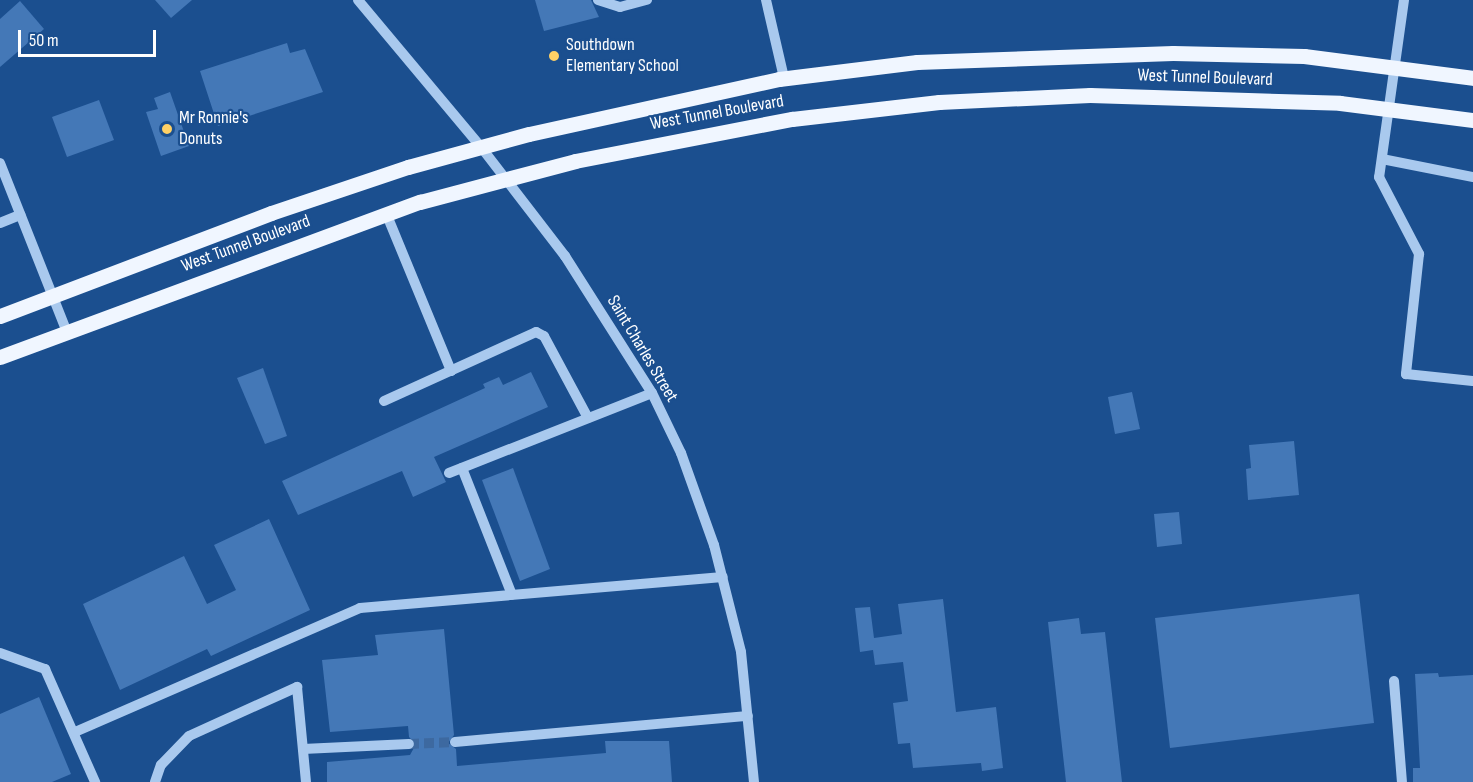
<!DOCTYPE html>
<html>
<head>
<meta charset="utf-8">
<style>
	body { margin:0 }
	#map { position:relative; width:1473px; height:782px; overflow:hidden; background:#1b4f8f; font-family:"Sofia Sans Condensed",sans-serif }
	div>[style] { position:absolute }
	.building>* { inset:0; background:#4478b7 }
	.minor-tunnel>* { height:10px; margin-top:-5px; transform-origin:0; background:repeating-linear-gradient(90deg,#3d69a0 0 10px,transparent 0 15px) }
	.minor>* { height:10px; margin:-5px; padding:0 5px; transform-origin:5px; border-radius:5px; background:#a9c9ee }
	.major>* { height:15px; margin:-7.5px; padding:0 7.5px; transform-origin:7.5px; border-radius:7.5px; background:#f0f6ff }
	.dots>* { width:16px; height:16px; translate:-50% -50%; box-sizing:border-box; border:3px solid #1b4f8f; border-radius:50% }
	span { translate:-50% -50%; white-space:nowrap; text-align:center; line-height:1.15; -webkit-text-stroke:4.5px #1b4f8f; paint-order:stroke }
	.poi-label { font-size:18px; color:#fff }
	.left { translate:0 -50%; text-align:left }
	.street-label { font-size:18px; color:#fff }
	.scale { position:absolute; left:18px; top:30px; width:138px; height:27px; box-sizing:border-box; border:3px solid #fff; border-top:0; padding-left:8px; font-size:18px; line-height:21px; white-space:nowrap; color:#fff; -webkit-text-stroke:4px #1b4f8f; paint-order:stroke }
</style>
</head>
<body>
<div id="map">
	<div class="building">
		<i style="clip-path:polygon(155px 0,192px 0,171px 18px)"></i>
		<i style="clip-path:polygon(535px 0,591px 0,599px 17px,544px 31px)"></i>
		<i style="clip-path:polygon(20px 1px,44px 29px,0 67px,0 19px)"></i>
		<i style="clip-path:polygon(287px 43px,290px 53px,305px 49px,323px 92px,218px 126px,200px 71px)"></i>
		<i style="clip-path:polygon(170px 92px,189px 146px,161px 156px,146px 112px,158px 109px,154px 98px)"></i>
		<i style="clip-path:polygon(99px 100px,114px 140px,67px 157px,52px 117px)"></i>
		<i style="clip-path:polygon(263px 368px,287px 436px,265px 444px,237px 378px)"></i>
		<i style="clip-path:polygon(531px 372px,548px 407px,434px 457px,446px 482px,413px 497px,402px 471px,298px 515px,282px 481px,485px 388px,483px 384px,499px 377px,503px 385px)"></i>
		<i style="clip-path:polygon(1132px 392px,1140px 429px,1115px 434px,1108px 397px)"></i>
		<i style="clip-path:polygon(1294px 441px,1299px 495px,1248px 500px,1246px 469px,1251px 468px,1249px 445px)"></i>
		<i style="clip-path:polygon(513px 468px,550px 569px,520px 581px,482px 480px)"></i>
		<i style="clip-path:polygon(1179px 512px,1182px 544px,1157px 547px,1154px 514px)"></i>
		<i style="clip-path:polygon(269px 519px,310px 610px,211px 656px,207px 649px,120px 690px,83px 604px,184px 556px,207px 604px,236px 590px,214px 545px)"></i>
		<i style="clip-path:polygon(1359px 594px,1374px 723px,1170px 748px,1155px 618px)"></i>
		<i style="clip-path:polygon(943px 599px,956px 712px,996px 707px,1003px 768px,982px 771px,981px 763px,913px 768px,910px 743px,898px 744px,893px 703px,908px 701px,903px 662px,875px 665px,873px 650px,860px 652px,855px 608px,870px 607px,874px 638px,902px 634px,898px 604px)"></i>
		<i style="clip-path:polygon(1079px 618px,1081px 634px,1105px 632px,1122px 782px,1066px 782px,1048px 622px)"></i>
		<i style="clip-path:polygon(444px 629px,454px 735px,448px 743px,456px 749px,457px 766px,606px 753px,605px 741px,669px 741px,672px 782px,327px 782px,327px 762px,410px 755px,416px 744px,409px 737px,408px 726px,330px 732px,322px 660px,378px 655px,375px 635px)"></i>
		<i style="clip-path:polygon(1438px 673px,1439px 677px,1473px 675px,1473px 782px,1413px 782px,1413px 768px,1420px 768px,1415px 674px)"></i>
		<i style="clip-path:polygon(39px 697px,71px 774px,52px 782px,0 782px,0 714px)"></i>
	</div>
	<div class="minor-tunnel">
		<i style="left:409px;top:744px;width:46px;rotate:-2.5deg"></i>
	</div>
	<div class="minor">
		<i style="left:358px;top:0;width:192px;rotate:50.1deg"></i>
		<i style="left:481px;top:147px;width:138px;rotate:52.4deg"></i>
		<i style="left:565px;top:256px;width:162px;rotate:57.6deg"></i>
		<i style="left:652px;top:393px;width:67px;rotate:64.2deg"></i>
		<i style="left:681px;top:453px;width:98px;rotate:70.3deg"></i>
		<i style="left:714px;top:545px;width:110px;rotate:75.8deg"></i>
		<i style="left:741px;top:652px;width:131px;rotate:84.3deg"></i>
		<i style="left:598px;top:0;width:23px;rotate:18deg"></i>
		<i style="left:620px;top:7px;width:28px;rotate:-15deg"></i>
		<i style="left:766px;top:0;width:80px;rotate:77deg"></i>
		<i style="left:1404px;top:0;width:179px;rotate:98deg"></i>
		<i style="left:1379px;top:177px;width:87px;rotate:62.5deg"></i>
		<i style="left:1419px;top:254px;width:121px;rotate:96.2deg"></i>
		<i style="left:1406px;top:374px;width:67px;rotate:6deg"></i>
		<i style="left:1382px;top:159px;width:93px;rotate:11.2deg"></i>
		<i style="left:0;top:163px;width:182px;rotate:68.4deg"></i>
		<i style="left:386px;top:213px;width:171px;rotate:67.6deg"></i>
		<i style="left:0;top:223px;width:22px;rotate:-22deg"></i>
		<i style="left:384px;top:401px;width:167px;rotate:-24.4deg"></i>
		<i style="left:536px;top:332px;width:9px;rotate:27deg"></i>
		<i style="left:544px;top:336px;width:93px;rotate:61.8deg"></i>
		<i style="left:462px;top:468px;width:136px;rotate:68.5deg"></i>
		<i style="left:449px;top:473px;width:218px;rotate:-21.5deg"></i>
		<i style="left:0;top:653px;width:48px;rotate:19.6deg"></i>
		<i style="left:45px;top:669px;width:124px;rotate:66.1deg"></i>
		<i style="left:1394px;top:681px;width:101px;rotate:85.5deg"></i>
		<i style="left:75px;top:732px;width:311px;rotate:-23.5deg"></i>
		<i style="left:360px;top:608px;width:364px;rotate:-4.9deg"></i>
		<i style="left:455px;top:742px;width:294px;rotate:-5.1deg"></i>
		<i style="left:303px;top:749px;width:106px;rotate:-2.7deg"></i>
		<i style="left:155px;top:782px;width:18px;rotate:-71deg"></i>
		<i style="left:161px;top:765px;width:40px;rotate:-46deg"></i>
		<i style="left:189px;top:736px;width:119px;rotate:-24.4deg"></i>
		<i style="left:297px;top:687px;width:95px;rotate:84.6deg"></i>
	</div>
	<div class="major">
		<i style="left:0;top:316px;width:290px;rotate:-20.8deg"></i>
		<i style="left:271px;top:213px;width:145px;rotate:-18.6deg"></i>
		<i style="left:408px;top:167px;width:125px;rotate:-15.3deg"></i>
		<i style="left:529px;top:134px;width:256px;rotate:-12.4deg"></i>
		<i style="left:779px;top:79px;width:139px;rotate:-7deg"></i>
		<i style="left:917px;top:62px;width:256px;rotate:-2deg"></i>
		<i style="left:1173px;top:53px;width:131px;rotate:1.3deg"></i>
		<i style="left:1304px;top:56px;width:170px;rotate:7.4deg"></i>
		<i style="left:0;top:357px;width:448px;rotate:-20.3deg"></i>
		<i style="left:420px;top:202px;width:160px;rotate:-14.8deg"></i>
		<i style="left:575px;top:161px;width:221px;rotate:-11deg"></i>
		<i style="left:792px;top:119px;width:148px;rotate:-6.6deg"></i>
		<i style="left:939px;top:102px;width:151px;rotate:-2.7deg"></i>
		<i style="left:1090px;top:95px;width:250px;rotate:1.8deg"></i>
		<i style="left:1340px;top:103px;width:134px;rotate:7.3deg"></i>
	</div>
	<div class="dots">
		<i style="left:554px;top:56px;background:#ffd166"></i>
		<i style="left:167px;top:129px;background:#ffd166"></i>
	</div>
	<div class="poi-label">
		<span class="left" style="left:566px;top:56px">Southdown<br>Elementary School</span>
		<span class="left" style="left:179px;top:129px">Mr Ronnie's<br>Donuts</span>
	</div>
	<div class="street-label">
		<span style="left:1205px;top:78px;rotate:2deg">West Tunnel Boulevard</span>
		<span style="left:717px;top:113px;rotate:-10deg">West Tunnel Boulevard</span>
		<span style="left:246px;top:244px;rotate:-20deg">West Tunnel Boulevard</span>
		<span style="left:642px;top:349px;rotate:59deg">Saint Charles Street</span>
	</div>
	<div class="scale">50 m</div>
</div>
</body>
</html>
